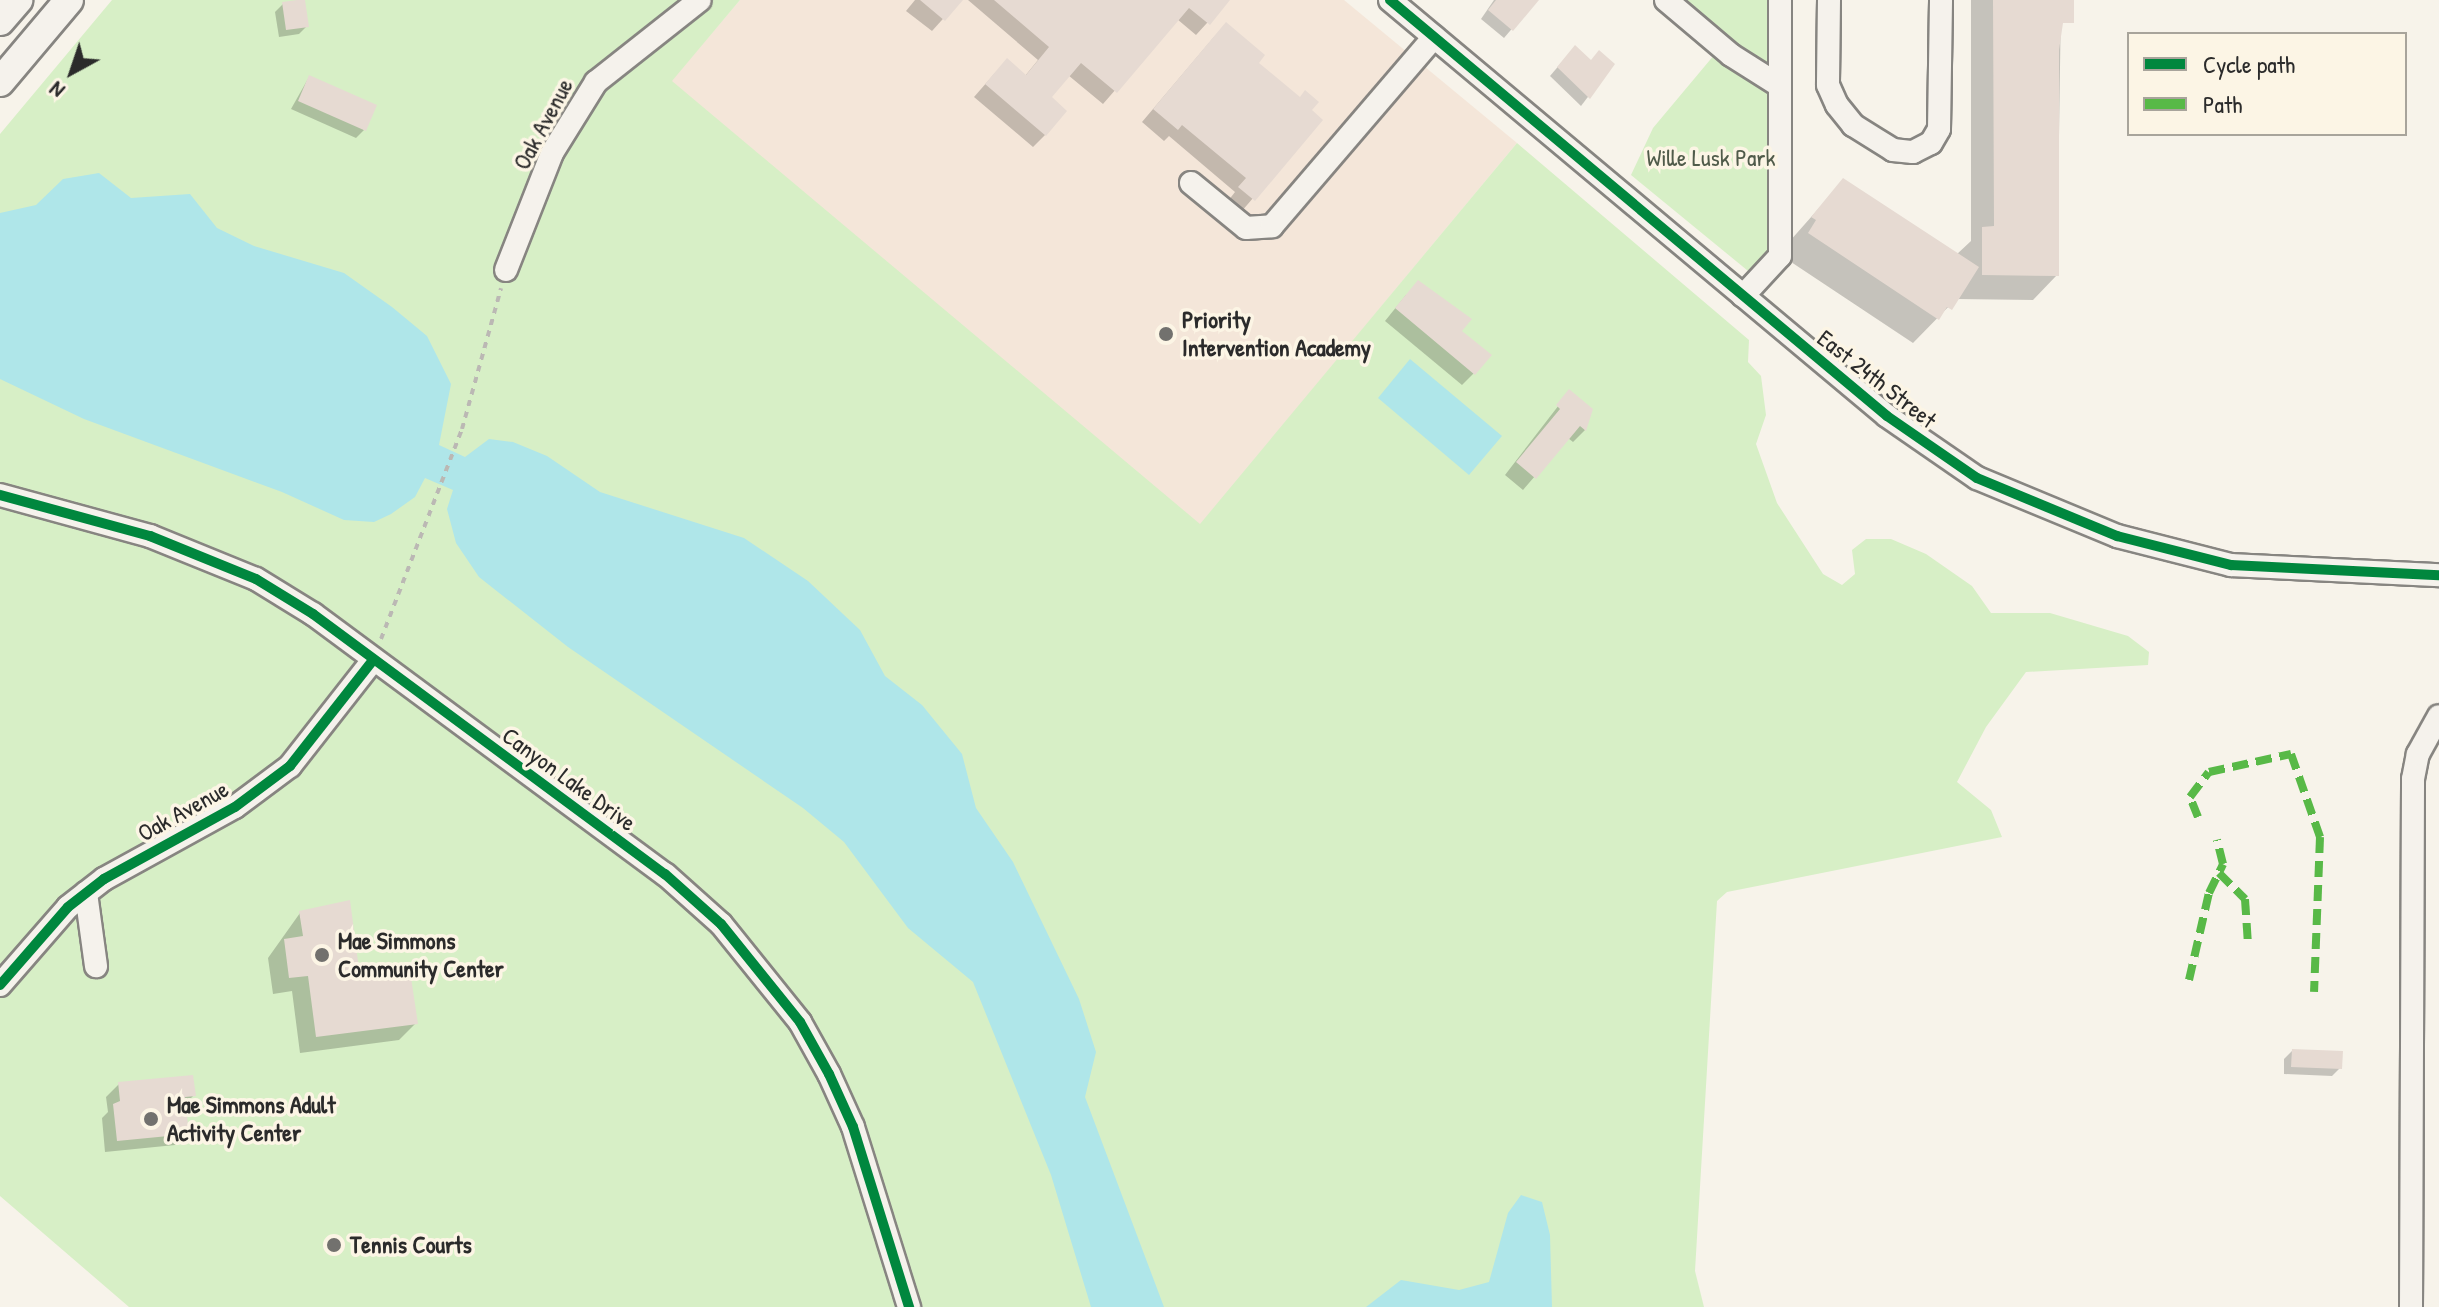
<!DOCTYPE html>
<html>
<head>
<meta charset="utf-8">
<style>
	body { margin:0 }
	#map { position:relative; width:2439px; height:1307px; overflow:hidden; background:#f7f3ea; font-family:"Patrick Hand",sans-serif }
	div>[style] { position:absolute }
	.built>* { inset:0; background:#f4e6d9 }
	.green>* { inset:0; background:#d7efc6 }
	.water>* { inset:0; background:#afe6e9 }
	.shadow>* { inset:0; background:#0003 }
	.building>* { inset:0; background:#e6dad2 }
	.path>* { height:4px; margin-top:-2px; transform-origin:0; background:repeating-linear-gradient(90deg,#bbb8b4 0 6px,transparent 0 12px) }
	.roads { filter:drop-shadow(2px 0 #878581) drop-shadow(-2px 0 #878581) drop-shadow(0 2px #878581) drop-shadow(0 -2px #878581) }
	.minor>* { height:22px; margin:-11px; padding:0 11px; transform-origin:11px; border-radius:11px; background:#f5f2ec }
	.major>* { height:28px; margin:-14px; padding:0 14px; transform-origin:14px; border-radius:14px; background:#f5f2ec }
	.quiet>* { height:8px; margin-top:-4px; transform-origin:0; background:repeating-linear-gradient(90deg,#58b947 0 16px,transparent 0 24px) }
	.cycleway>* { height:10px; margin:-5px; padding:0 5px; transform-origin:5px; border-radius:5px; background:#00873e }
	.dots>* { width:22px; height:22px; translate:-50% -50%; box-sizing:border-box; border:4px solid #fcf5e5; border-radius:50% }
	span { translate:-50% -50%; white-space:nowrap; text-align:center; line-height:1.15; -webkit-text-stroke:7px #fcf5e5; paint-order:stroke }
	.street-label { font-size:24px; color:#2b2b2b }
	.park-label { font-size:24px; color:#505b4a }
	.poi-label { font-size:24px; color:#2b2b2b; font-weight:700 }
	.left { translate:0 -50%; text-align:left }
	.legend { position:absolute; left:2127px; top:32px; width:280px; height:104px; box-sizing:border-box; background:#fcf5e5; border:2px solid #a8a49b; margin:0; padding:10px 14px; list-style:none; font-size:24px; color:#2b2b2b }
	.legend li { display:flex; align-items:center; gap:16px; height:40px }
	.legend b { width:40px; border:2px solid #a8a49b }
	.north { position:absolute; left:32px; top:32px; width:80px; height:80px; -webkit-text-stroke:6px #fcf5e5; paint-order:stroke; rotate:220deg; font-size:22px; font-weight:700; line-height:32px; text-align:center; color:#2b2b2b }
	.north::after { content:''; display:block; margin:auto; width:28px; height:36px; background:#2b2b2b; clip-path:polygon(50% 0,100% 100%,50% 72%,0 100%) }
</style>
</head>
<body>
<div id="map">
	<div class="built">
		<i style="clip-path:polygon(740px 0,1344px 0,1517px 143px,1200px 525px,671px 81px)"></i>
	</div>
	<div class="green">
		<i style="clip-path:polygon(112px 0,740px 0,672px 81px,1200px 524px,1517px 143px,1749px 340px,1748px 362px,1761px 376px,1766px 415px,1756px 444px,1777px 503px,1823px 574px,1842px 585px,1855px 574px,1852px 550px,1866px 539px,1891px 539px,1926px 554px,1972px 586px,1991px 613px,2050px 613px,2128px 636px,2149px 652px,2148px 665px,2026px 672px,1986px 727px,1957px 782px,1991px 810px,2002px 837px,1727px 892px,1717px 901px,1695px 1271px,1704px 1307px,129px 1307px,0 1196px,0 134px)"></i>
		<i style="clip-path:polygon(1676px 0,1775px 0,1775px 248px,1753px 275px,1631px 175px,1653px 128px,1725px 42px)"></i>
	</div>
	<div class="water">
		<i style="clip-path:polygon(99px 173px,131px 198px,190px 194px,217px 228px,254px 246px,344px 273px,392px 307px,427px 336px,451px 384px,439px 445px,465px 457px,489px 439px,513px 442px,547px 456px,600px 492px,744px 538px,808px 581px,860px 630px,885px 676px,922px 705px,962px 754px,976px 808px,1013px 862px,1079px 999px,1096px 1052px,1085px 1097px,1164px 1307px,1091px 1307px,1051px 1175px,973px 982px,908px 928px,844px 842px,803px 808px,568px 647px,479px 577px,456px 543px,447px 509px,453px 490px,425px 478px,415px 497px,391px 514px,374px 522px,344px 520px,282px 492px,84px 419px,0 379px,0 213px,36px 205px,63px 179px)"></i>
		<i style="clip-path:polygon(1410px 359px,1502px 436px,1469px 475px,1378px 398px)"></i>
		<i style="clip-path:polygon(1521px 1195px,1542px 1202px,1550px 1235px,1552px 1307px,1366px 1307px,1401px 1280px,1459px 1290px,1489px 1282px,1508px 1213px)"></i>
	</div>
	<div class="shadow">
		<i style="clip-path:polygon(915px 0,960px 0,932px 31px,906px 11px)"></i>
		<i style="clip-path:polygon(968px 0,1228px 0,1196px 35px,1177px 19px,1103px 104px,1068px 75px,1049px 98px,1045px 135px,1033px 147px,974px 97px,995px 73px,1025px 76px,1038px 60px)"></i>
		<i style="clip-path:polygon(1494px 0,1531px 0,1534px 3px,1504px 38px,1481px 19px)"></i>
		<i style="clip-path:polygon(1971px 0,2061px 0,2057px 275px,2033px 300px,1956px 299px,1913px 343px,1785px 258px,1793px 245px,1789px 242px,1843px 181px,1956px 255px,1971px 241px)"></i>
		<i style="clip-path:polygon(283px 4px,307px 26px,299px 34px,279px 37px,275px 12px)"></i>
		<i style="clip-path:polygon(1214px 37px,1256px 63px,1320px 120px,1241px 212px,1228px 201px,1235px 192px,1169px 136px,1164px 141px,1142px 122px)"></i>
		<i style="clip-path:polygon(1567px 56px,1613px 64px,1581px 106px,1550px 76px)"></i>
		<i style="clip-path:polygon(309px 77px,364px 130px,356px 138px,291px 109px)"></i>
		<i style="clip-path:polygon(1406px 295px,1460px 331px,1474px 373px,1462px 385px,1385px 321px)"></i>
		<i style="clip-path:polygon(1569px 392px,1585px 430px,1573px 442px,1568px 438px,1523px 490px,1505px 475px)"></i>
		<i style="clip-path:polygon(300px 913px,359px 979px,416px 1023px,399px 1040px,300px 1053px,292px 991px,273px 994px,268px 958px)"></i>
		<i style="clip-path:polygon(2292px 1051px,2340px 1068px,2332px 1076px,2284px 1074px,2284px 1059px)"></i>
		<i style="clip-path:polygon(119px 1084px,194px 1095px,184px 1105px,187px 1133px,175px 1145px,105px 1152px,102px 1118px,108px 1112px,106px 1097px)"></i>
	</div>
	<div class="building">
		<i style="clip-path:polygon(297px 0,305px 0,309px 27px,286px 30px,282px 2px)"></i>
		<i style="clip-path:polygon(920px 0,963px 0,945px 21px)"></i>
		<i style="clip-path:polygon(994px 0,1230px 0,1210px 25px,1189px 8px,1117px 93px,1081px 63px,1052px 97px,1067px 111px,1046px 136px,985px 84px,1007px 58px,1026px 75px,1049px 47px)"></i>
		<i style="clip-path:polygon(1496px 0,1539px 0,1513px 31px,1488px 10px)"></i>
		<i style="clip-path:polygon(1993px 0,2074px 0,2074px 23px,2063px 23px,2059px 50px,2059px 276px,1982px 275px,1982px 227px,1994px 226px)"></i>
		<i style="clip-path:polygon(1226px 22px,1265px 55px,1259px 63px,1300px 97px,1305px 90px,1319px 102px,1312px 110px,1323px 120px,1255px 201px,1238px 187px,1246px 178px,1182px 125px,1178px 130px,1153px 109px)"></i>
		<i style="clip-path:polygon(1575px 45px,1591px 60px,1599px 50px,1615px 64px,1590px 99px,1557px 67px)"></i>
		<i style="clip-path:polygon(309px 75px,377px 105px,366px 131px,298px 101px)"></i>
		<i style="clip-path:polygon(1843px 178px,1979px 267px,1952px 310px,1947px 307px,1939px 320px,1808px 233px,1816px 220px,1811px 217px)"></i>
		<i style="clip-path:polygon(1418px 280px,1472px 319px,1462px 331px,1492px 355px,1475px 375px,1395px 308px)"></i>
		<i style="clip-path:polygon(1569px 389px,1593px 409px,1586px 431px,1580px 426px,1536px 479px,1516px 462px,1560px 409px,1556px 405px)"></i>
		<i style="clip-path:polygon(350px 900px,360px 977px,410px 971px,418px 1024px,316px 1037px,308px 976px,289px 978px,284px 939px,303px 936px,299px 911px)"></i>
		<i style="clip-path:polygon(2292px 1049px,2343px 1051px,2342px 1069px,2291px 1067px)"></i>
		<i style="clip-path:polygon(193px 1075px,196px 1096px,185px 1097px,189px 1134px,117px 1141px,113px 1104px,120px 1101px,118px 1082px)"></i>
	</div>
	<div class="path">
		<i style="left:381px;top:639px;width:225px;rotate:-68.9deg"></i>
		<i style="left:462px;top:429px;width:146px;rotate:-74.5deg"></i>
	</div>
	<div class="roads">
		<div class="minor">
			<i style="left:1390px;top:0;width:648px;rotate:39.93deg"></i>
			<i style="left:1887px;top:416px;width:109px;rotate:34.6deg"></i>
			<i style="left:1977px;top:478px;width:152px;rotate:22.5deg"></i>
			<i style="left:2117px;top:536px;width:118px;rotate:14.3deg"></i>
			<i style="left:2231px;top:565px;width:208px;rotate:2.8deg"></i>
			<i style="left:1666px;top:0;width:85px;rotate:40.2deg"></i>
			<i style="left:1731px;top:55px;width:58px;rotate:32.3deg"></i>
			<i style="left:1829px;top:0;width:85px;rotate:90.7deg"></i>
			<i style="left:1828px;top:85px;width:22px;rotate:66deg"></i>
			<i style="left:1837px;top:105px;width:26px;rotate:51deg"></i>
			<i style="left:1853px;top:125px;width:47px;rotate:32deg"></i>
			<i style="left:1893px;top:150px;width:20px;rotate:6deg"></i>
			<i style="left:1913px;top:152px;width:20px;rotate:-27deg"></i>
			<i style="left:1931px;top:143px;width:16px;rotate:-60deg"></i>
			<i style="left:1939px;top:129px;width:129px;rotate:-89.1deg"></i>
			<i style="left:1191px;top:183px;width:71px;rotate:39.3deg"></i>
			<i style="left:1246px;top:228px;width:26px;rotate:-4deg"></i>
			<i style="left:1272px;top:226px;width:249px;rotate:-49.4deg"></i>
			<i style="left:506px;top:270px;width:126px;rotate:-68.5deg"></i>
			<i style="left:552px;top:153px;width:84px;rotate:-58.2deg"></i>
			<i style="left:596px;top:82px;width:132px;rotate:-38.3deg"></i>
			<i style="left:1743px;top:296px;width:54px;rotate:-47.2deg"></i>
			<i style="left:1780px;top:256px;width:256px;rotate:-90deg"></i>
			<i style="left:0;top:495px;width:156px;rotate:15.3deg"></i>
			<i style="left:150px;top:536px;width:114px;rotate:22.1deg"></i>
			<i style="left:256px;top:579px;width:67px;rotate:31.6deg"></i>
			<i style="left:313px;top:614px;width:438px;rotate:36.5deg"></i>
			<i style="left:665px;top:874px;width:75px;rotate:41.8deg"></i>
			<i style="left:721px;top:924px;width:126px;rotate:51.1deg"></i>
			<i style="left:800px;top:1022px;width:60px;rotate:60.9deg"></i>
			<i style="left:829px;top:1074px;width:58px;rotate:65.6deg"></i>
			<i style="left:853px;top:1127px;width:189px;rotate:72.7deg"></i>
			<i style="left:86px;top:893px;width:74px;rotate:82.2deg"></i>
			<i style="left:0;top:985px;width:103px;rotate:-48.9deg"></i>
			<i style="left:68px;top:907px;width:46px;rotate:-37.9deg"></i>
			<i style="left:104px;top:879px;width:149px;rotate:-28.8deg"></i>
			<i style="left:235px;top:807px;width:69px;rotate:-36.7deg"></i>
			<i style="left:290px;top:766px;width:135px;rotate:-51.9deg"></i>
			<i style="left:2411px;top:1307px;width:528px;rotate:-89.78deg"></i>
			<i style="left:2413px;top:779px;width:25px;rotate:-79deg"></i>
			<i style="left:2418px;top:754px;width:43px;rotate:-61.1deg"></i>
		</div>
		<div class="major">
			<i style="left:0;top:21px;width:28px;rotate:-49deg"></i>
			<i style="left:0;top:82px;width:107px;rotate:-49.9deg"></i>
		</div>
	</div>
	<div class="quiet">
		<i style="left:2198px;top:817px;width:22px;rotate:-112deg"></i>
		<i style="left:2190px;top:797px;width:31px;rotate:-53deg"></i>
		<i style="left:2209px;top:772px;width:84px;rotate:-12.4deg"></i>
		<i style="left:2291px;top:754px;width:88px;rotate:70.7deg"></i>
		<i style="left:2320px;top:837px;width:155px;rotate:92.2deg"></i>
		<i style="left:2219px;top:873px;width:37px;rotate:45deg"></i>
		<i style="left:2245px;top:899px;width:45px;rotate:86.2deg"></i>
		<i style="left:2189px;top:980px;width:89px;rotate:-77.1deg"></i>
		<i style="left:2209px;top:893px;width:32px;rotate:-64deg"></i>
		<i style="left:2223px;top:864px;width:25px;rotate:-104deg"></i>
	</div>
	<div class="cycleway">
		<i style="left:1390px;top:0;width:648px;rotate:39.93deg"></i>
		<i style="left:1887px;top:416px;width:109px;rotate:34.6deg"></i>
		<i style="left:1977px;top:478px;width:152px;rotate:22.5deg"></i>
		<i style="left:2117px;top:536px;width:118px;rotate:14.3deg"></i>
		<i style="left:2231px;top:565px;width:208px;rotate:2.8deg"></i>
		<i style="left:0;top:495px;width:156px;rotate:15.3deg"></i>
		<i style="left:150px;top:536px;width:114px;rotate:22.1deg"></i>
		<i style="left:256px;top:579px;width:67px;rotate:31.6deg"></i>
		<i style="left:313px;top:614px;width:438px;rotate:36.5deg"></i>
		<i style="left:665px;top:874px;width:75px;rotate:41.8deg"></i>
		<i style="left:721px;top:924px;width:126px;rotate:51.1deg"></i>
		<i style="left:800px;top:1022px;width:60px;rotate:60.9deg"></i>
		<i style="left:829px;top:1074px;width:58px;rotate:65.6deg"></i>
		<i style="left:853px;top:1127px;width:189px;rotate:72.7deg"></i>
		<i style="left:0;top:985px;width:103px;rotate:-48.9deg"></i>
		<i style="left:68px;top:907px;width:46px;rotate:-37.9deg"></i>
		<i style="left:104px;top:879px;width:149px;rotate:-28.8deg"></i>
		<i style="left:235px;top:807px;width:69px;rotate:-36.7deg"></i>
		<i style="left:290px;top:766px;width:135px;rotate:-51.9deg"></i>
	</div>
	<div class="dots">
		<i style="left:1166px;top:334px;background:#72716e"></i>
		<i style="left:322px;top:955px;background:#72716e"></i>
		<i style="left:151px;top:1119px;background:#72716e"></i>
		<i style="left:334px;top:1245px;background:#72716e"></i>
	</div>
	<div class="street-label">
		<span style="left:543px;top:124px;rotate:-62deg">Oak Avenue</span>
		<span style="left:1877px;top:379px;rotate:38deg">East 24th Street</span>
		<span style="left:569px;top:779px;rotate:36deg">Canyon Lake Drive</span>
		<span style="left:183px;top:811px;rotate:-29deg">Oak Avenue</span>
	</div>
	<div class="park-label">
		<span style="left:1711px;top:158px">Wille Lusk Park</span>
	</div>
	<div class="poi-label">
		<span class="left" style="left:1182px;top:334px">Priority<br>Intervention Academy</span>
		<span class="left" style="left:338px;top:955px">Mae Simmons<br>Community Center</span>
		<span class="left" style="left:167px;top:1119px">Mae Simmons Adult<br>Activity Center</span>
		<span class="left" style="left:350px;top:1245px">Tennis Courts</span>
	</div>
	<ul class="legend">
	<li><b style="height:10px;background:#00873e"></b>Cycle path</li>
	<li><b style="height:10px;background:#58b947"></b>Path</li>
	</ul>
	<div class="north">N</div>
</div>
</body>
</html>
